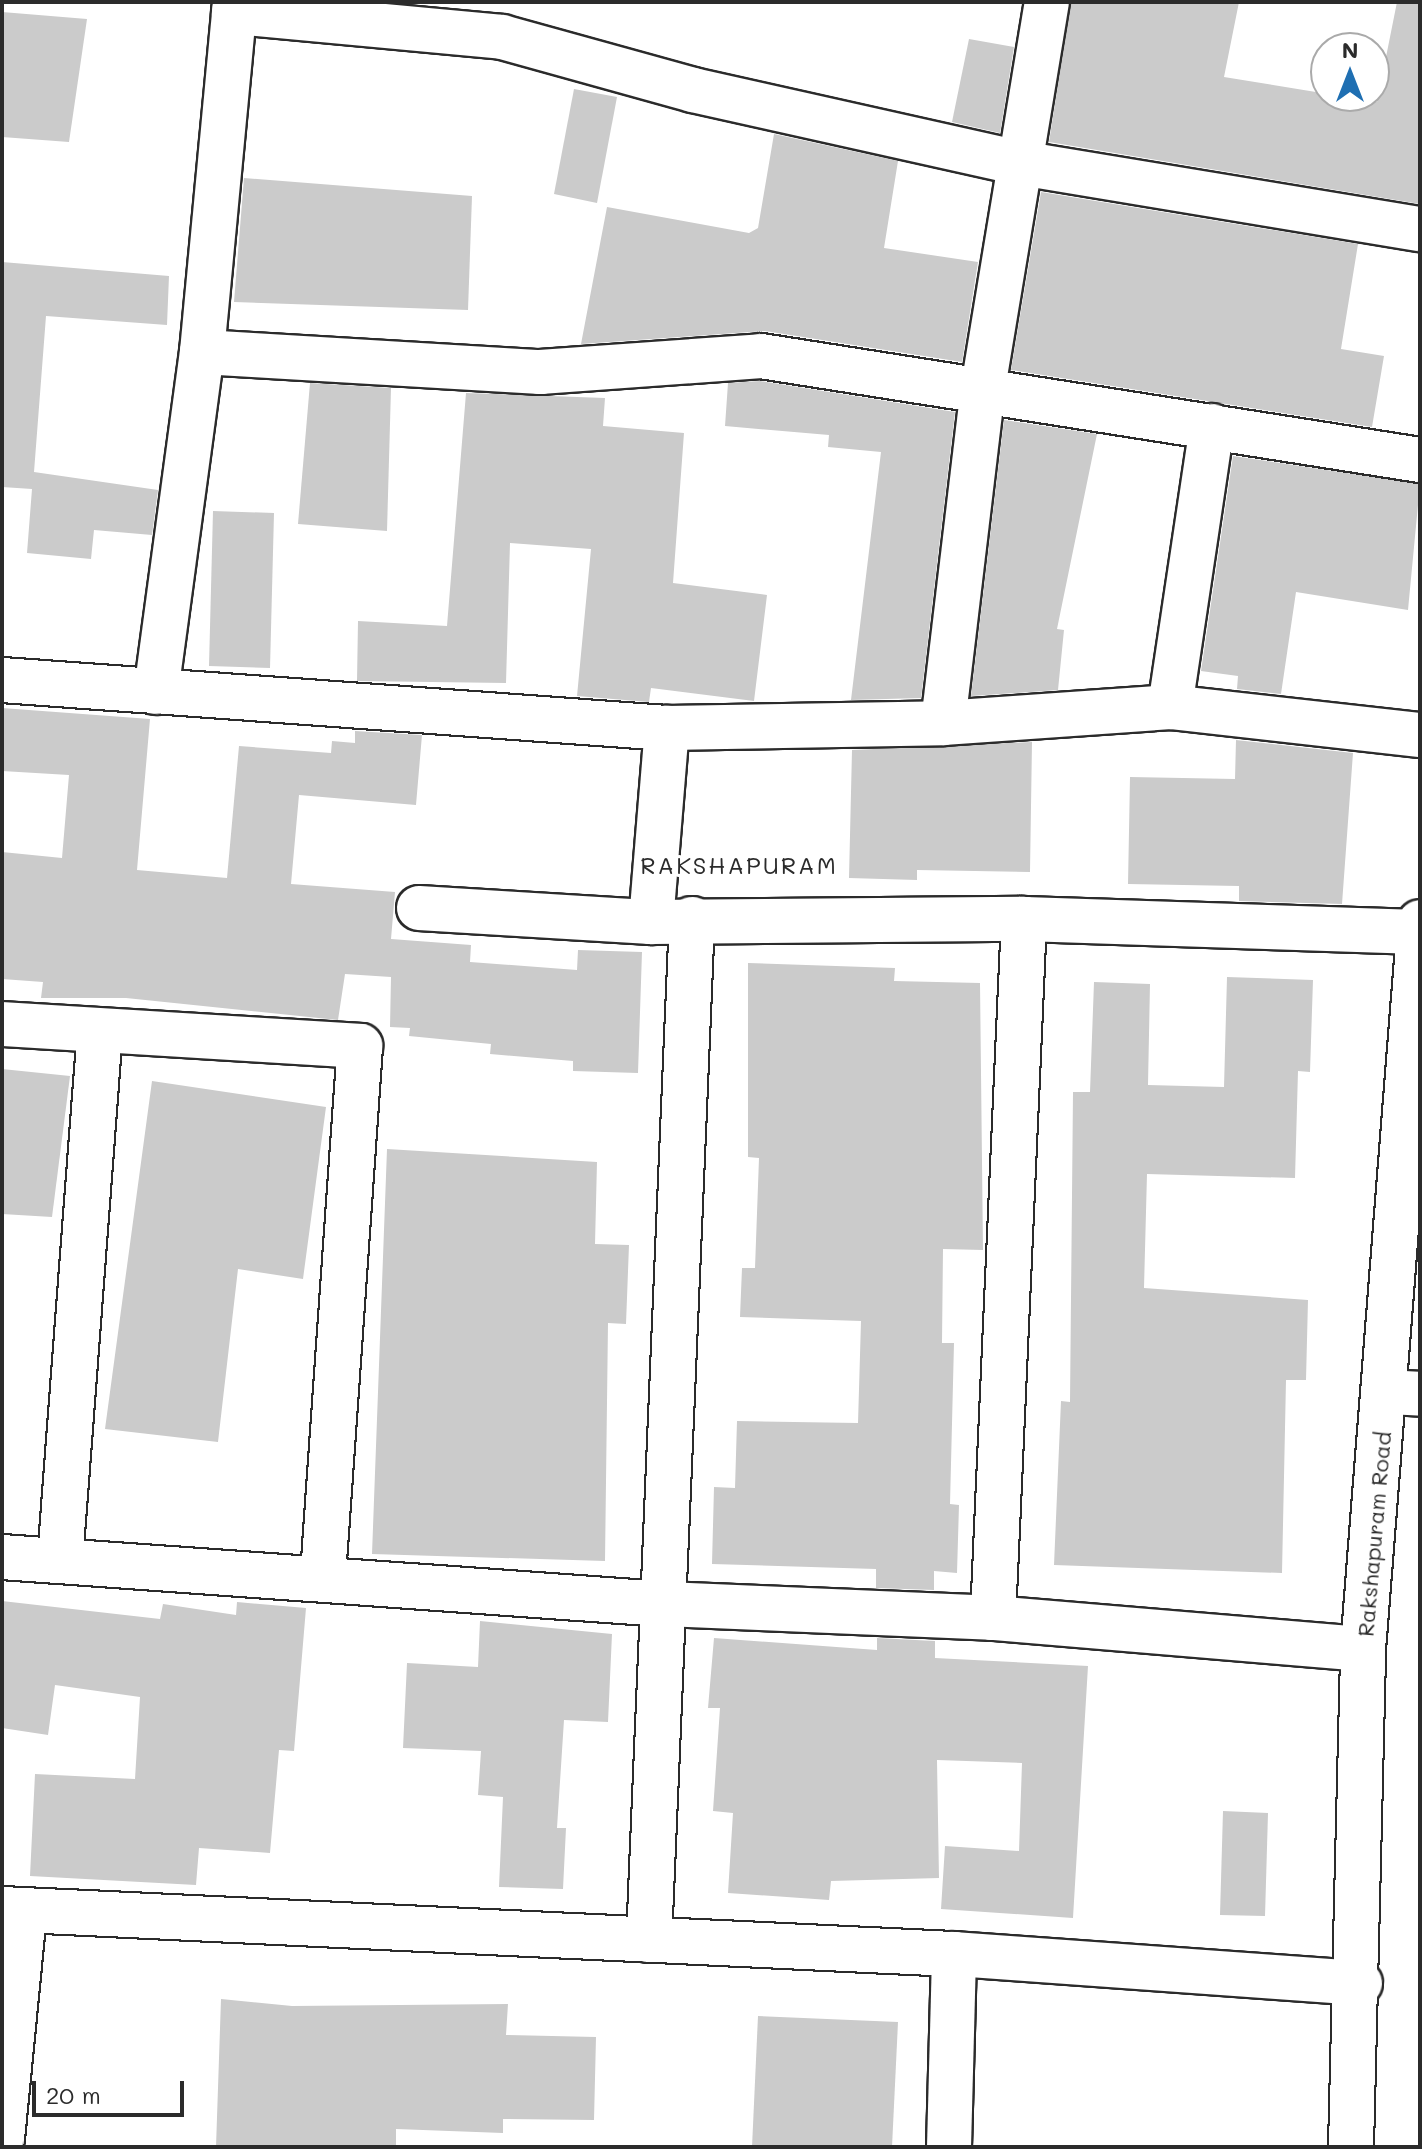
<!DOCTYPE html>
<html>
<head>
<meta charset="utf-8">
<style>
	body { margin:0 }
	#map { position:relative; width:1422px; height:2149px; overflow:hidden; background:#fff; font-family:Mali,sans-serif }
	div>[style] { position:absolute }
	.building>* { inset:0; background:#cbcbcb }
	.roads { filter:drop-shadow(2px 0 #2b2b2b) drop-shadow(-2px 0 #2b2b2b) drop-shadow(0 2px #2b2b2b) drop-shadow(0 -2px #2b2b2b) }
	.minor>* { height:44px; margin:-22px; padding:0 22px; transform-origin:22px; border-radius:22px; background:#fff }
	.tertiary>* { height:44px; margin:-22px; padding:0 22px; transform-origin:22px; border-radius:22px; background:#fff }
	span { translate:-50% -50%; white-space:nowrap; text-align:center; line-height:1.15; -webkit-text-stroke:6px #fff; paint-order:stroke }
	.street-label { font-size:22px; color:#2b2b2b }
	.neighbourhood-label { font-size:24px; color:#2b2b2b; letter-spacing:2px }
	.frame { position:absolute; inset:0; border:4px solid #2b2b2b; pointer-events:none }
	.north { position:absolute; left:1310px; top:32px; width:80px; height:80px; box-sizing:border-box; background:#fff; border:2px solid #aaa; border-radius:50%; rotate:0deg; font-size:22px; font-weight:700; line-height:32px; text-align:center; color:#2b2b2b }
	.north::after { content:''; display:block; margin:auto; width:28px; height:36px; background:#1f6fb2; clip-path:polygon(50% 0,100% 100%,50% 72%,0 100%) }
	.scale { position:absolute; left:32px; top:2081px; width:152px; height:36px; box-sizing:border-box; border:4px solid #2b2b2b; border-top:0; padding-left:10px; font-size:24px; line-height:28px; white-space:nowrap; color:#2b2b2b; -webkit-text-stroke:6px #fff; paint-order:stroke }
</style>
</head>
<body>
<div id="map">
	<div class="building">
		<i style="clip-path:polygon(1071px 2px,1239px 2px,1224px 77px,1377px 102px,1397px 2px,1420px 2px,1420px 204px,1049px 142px)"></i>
		<i style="clip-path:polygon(2px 12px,87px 19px,69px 142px,2px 137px)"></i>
		<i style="clip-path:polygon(969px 39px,1014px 47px,1000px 133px,952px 122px)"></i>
		<i style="clip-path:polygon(574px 89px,617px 97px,597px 203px,554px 194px)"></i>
		<i style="clip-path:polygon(774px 134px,898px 161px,884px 248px,978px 262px,962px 362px,765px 331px,581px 344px,607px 207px,749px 233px,758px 228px)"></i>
		<i style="clip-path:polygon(244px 178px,472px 196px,468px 310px,234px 302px)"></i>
		<i style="clip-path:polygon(1041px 192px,1358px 244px,1341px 349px,1384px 356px,1372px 427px,1011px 370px)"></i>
		<i style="clip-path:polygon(2px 262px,169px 276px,167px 325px,46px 316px,34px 472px,158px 490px,152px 535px,94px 530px,91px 559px,27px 553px,32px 489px,2px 487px)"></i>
		<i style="clip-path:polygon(760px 381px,955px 412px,921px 698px,851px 700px,881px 452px,828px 447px,829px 435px,725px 426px,728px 383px)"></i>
		<i style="clip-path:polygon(310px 383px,391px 388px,387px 531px,298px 524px)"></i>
		<i style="clip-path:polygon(466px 393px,605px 398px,603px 426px,684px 433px,673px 583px,767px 595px,754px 701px,651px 688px,649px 702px,577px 696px,591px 549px,510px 543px,506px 683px,357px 681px,358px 621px,447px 626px)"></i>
		<i style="clip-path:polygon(1004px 420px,1097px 434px,1057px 629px,1064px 630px,1058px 690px,971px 696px)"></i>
		<i style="clip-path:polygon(1233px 456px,1420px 484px,1408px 610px,1296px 592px,1281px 694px,1237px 689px,1238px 676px,1201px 671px)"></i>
		<i style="clip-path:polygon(213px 511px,274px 513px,270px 668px,209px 666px)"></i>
		<i style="clip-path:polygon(2px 708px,150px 719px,137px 870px,227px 878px,239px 746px,331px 753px,332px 741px,355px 743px,355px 731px,422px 735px,416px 805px,299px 795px,291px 884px,395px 892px,391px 939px,471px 945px,470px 962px,577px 970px,578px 950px,642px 952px,638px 1073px,573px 1071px,573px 1061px,490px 1054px,491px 1044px,409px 1036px,410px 1028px,390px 1027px,391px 977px,345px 974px,338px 1020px,126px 998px,41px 998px,43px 982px,2px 979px,2px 852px,62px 858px,69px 775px,2px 771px)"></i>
		<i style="clip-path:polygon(1236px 740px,1353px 753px,1342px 904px,1239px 901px,1239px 886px,1128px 884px,1130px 777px,1235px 779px)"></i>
		<i style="clip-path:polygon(1032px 742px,1030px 872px,917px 870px,917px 880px,849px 878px,852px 750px)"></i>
		<i style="clip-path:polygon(748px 963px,895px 968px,894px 981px,980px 983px,983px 1250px,943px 1249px,942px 1343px,954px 1343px,950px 1504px,959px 1505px,957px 1573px,934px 1571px,934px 1590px,876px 1588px,876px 1569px,712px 1564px,714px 1487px,735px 1488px,737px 1421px,858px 1423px,861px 1321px,740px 1317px,742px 1268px,755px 1268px,759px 1158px,748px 1157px)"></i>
		<i style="clip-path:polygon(1227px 977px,1313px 980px,1310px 1072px,1298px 1071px,1295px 1178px,1147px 1174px,1144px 1288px,1308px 1300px,1306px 1380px,1286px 1380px,1282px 1573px,1054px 1565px,1061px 1401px,1070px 1402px,1073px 1092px,1090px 1092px,1094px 982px,1150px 984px,1148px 1085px,1224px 1087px)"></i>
		<i style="clip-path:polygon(2px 1069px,70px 1076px,52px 1217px,2px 1214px)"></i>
		<i style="clip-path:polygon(152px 1081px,326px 1107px,303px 1279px,238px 1269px,218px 1442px,105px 1429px)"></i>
		<i style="clip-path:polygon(387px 1149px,597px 1162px,595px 1244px,629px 1245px,626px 1324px,608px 1323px,605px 1561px,372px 1554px)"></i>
		<i style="clip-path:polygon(2px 1601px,160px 1619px,163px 1604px,236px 1615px,237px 1602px,306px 1608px,294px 1751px,279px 1750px,270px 1853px,199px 1848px,196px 1885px,30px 1876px,35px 1774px,135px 1779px,140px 1697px,55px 1685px,48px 1735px,2px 1728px)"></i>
		<i style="clip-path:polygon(480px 1621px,612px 1634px,608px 1722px,564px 1720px,557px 1828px,566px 1828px,563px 1889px,499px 1887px,503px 1797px,478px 1795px,481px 1751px,403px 1748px,407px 1663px,478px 1667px)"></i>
		<i style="clip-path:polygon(714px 1638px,877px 1650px,877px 1638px,935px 1641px,935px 1658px,1088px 1666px,1073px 1918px,941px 1909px,945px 1846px,1019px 1851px,1022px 1763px,937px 1760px,939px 1878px,831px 1881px,829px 1900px,728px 1893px,733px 1813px,713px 1811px,720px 1708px,708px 1708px)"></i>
		<i style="clip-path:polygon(1223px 1811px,1268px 1813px,1265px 1916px,1220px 1915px)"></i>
		<i style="clip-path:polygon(221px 1999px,292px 2006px,508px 2004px,506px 2035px,596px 2037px,594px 2120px,503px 2119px,503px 2133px,396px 2129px,396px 2147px,216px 2147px)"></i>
		<i style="clip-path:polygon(758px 2016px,898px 2022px,892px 2147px,752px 2147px)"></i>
	</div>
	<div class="roads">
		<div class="minor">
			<i style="left:234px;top:12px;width:269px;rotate:5.3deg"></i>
			<i style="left:502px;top:37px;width:198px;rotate:15.5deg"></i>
			<i style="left:693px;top:90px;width:335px;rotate:12.6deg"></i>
			<i style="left:1020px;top:163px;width:405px;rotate:9.4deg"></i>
			<i style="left:202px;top:352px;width:352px;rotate:-84.6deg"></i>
			<i style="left:2px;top:680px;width:667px;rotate:4.13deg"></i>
			<i style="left:667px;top:728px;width:276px;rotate:-1deg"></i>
			<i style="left:943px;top:723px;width:228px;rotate:-4deg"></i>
			<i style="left:1170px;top:707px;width:252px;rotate:6.4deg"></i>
			<i style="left:156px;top:692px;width:343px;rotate:-82.3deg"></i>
			<i style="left:202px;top:352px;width:339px;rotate:3.4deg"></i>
			<i style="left:540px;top:372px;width:222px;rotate:-4.1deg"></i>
			<i style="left:761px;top:356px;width:667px;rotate:8.97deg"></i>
			<i style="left:1170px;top:707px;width:284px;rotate:-81.5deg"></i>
			<i style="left:943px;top:723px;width:337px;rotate:-83.2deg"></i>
			<i style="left:983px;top:388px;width:391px;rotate:-80.6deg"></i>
			<i style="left:419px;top:908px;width:232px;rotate:3.5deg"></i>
			<i style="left:651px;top:922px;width:373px;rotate:-0.5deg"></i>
			<i style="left:651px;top:922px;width:195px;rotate:-85.3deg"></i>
			<i style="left:2px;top:1024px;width:359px;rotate:3.5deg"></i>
			<i style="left:360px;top:1046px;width:530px;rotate:94deg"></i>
			<i style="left:1387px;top:1392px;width:33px;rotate:3deg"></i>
			<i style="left:2px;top:1557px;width:663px;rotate:4.07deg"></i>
			<i style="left:663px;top:1604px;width:330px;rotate:2.4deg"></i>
			<i style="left:993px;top:1618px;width:371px;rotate:4.8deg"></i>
			<i style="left:60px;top:1560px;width:531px;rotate:-85.68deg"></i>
			<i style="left:993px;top:1618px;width:700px;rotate:-87.46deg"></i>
			<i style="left:1024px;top:919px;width:395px;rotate:1.9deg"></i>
			<i style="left:2px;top:1909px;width:953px;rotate:2.71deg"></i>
			<i style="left:954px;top:1954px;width:407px;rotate:4.1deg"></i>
			<i style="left:649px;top:1940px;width:1022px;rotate:-87.59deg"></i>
			<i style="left:2px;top:2138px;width:227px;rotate:-84.4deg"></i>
			<i style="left:949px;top:2147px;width:193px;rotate:-88.5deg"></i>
		</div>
		<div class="tertiary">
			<i style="left:1351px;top:2147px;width:498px;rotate:-88.6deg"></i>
			<i style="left:1363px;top:1649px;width:729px;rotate:-85.52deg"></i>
		</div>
	</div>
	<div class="street-label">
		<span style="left:1374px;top:1534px;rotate:-85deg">Rakshapuram Road</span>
	</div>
	<div class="neighbourhood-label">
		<span style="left:739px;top:865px">RAKSHAPURAM</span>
	</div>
	<div class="frame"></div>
	<div class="north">N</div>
	<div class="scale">20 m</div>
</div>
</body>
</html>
